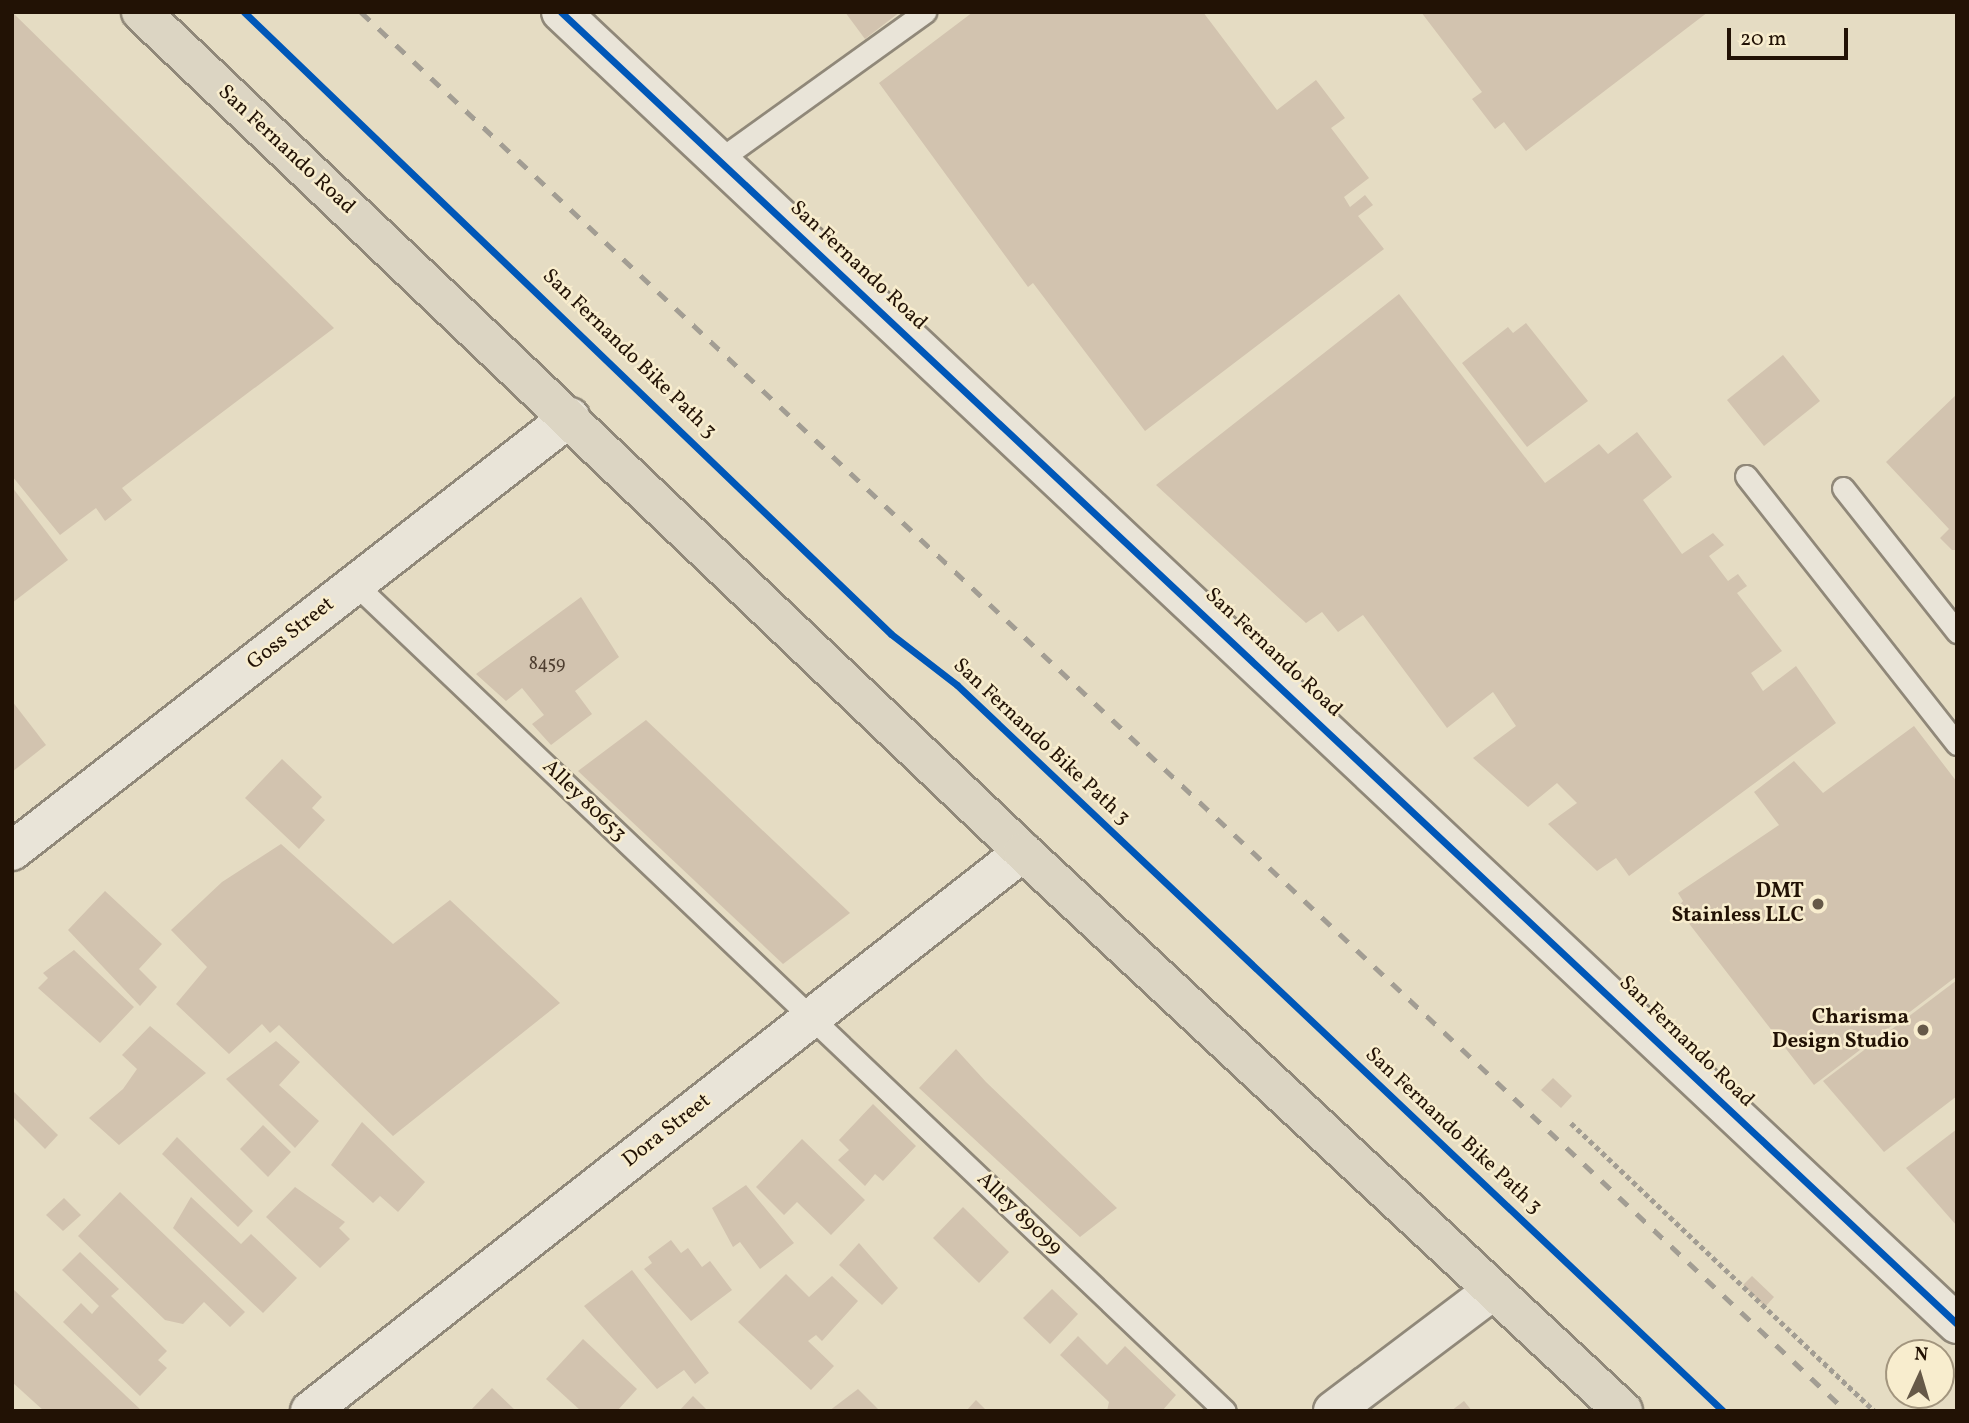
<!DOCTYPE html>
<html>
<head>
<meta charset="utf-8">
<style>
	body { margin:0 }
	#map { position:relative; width:1969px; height:1423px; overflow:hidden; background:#e5dcc3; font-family:Vollkorn,serif }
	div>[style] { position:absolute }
	.building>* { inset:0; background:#d2c3af }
	.path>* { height:4.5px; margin-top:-2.25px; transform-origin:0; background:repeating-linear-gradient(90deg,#a29d93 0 5px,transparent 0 8.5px) }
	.roads { filter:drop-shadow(2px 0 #908879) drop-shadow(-2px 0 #908879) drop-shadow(0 2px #908879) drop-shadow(0 -2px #908879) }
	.lane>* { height:21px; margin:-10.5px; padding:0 10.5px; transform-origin:10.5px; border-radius:10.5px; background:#e9e4d8 }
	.street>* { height:38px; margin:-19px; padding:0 19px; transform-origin:19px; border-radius:19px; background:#e9e4d8 }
	.primary>* { height:38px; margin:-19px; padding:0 19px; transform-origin:19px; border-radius:19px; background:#dcd5c3 }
	.rail>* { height:5px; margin-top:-2.5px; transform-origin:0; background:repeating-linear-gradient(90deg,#a29d93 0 12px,transparent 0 24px) }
	.cycleway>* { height:7px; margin:-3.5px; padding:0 3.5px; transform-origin:3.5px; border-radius:3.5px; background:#0057b8 }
	.dots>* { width:19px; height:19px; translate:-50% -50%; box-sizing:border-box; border:4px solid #f8edce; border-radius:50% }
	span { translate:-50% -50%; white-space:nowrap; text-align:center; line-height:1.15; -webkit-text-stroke:5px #f8edce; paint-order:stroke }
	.number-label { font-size:18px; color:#4e3e30 }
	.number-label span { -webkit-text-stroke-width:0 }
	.street-label { font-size:21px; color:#221205 }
	.poi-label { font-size:21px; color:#221205; font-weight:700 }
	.right { translate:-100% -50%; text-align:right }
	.frame { position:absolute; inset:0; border:14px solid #221205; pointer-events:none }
	.north { position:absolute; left:1885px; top:1339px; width:70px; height:70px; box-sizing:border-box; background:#f8edce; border:2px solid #a2957e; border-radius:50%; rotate:4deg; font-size:19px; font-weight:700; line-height:28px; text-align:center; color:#221205 }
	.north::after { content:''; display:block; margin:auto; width:24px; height:32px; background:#665948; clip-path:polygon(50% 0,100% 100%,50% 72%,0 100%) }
	.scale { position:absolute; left:1727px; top:28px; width:121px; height:32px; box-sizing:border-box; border:4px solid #221205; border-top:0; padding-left:9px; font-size:21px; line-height:24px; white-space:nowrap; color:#221205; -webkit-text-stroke:5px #f8edce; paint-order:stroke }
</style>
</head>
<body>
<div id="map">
	<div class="building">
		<i style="clip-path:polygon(12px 12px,334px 328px,122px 488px,132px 500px,105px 521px,96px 508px,60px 535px,12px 476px)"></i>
		<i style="clip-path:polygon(845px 12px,900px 12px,865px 39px)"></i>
		<i style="clip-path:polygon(973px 12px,1203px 12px,1277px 110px,1316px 80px,1345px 118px,1331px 128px,1369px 178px,1344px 197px,1350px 207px,1365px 195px,1373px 205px,1358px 216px,1384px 249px,1145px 431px,1033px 283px,1028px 287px,879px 83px)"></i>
		<i style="clip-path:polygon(1421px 12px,1708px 12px,1526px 151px,1504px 122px,1495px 129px,1472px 99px,1482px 92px)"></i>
		<i style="clip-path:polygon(1399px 294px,1545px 483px,1599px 444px,1608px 454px,1637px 432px,1672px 477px,1643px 500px,1682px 554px,1713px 533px,1724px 545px,1709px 556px,1728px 581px,1738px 574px,1747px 586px,1737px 593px,1782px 651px,1751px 673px,1763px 691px,1796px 666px,1836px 723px,1629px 876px,1616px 858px,1597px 871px,1548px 824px,1577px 803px,1557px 783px,1528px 807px,1473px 758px,1516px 726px,1493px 692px,1447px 728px,1363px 615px,1338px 632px,1322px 612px,1306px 623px,1156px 485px)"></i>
		<i style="clip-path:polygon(1526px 323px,1588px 401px,1527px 447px,1462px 363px,1508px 327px,1513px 333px)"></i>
		<i style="clip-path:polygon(1783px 355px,1820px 401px,1764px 446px,1727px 400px)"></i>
		<i style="clip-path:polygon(1957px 394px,1957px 550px,1952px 550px,1940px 538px,1949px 529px,1886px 462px)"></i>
		<i style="clip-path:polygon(12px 487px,68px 560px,12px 603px)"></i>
		<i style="clip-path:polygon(581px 597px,619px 657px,575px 691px,592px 714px,551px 745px,532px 724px,544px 715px,522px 688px,506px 701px,476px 674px)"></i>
		<i style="clip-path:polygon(12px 701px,46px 745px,12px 772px)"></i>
		<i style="clip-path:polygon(646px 720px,850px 913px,783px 964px,578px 771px)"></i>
		<i style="clip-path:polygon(1914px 726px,1957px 782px,1957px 976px,1814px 1085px,1677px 908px,1683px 901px,1678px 893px,1779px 825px,1754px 792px,1794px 761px,1823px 793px)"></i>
		<i style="clip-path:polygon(282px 759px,322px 797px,312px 808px,325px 820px,299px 849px,245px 798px)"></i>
		<i style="clip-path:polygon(281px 844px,393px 944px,450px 900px,560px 1003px,393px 1136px,279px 1025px,270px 1033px,262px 1024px,229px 1054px,176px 1004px,207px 967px,171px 930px,222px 882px)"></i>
		<i style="clip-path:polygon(105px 891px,162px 944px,139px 969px,157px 987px,140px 1006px,68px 930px)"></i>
		<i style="clip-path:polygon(74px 950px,134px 1007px,100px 1043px,38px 988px,48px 978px,43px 973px)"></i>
		<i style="clip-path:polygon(1957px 980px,1957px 1096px,1884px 1152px,1823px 1081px)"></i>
		<i style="clip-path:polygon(150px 1026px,206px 1073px,119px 1145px,89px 1118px,123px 1089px,137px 1069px,122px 1055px)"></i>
		<i style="clip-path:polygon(276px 1041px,300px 1062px,279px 1085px,319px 1121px,295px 1148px,226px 1079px)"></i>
		<i style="clip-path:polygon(956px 1049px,986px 1082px,1117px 1208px,1080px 1237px,919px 1088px)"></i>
		<i style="clip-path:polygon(1553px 1078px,1572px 1096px,1561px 1108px,1541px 1090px)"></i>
		<i style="clip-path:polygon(12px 1090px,58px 1135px,45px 1149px,12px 1116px)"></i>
		<i style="clip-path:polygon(873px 1104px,916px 1146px,883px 1181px,875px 1174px,865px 1186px,838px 1160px,849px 1150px,839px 1140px)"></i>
		<i style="clip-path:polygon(362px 1122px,425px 1182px,398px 1212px,380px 1196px,373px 1203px,331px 1165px)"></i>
		<i style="clip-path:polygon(263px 1125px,291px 1152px,268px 1177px,240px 1149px)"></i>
		<i style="clip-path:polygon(1957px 1129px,1957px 1226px,1906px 1168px)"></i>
		<i style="clip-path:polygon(177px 1137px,253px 1211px,238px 1227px,162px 1154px)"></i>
		<i style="clip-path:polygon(802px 1139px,865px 1200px,831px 1235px,797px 1202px,784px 1215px,756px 1187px)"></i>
		<i style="clip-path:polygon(746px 1185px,794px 1243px,760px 1269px,740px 1242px,733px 1247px,712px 1208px)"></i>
		<i style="clip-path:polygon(295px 1187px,345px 1222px,339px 1228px,350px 1239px,320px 1268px,266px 1217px)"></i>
		<i style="clip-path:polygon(120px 1192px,245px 1312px,230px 1327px,204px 1302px,183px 1324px,165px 1320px,78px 1236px)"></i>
		<i style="clip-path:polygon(191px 1197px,241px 1244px,251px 1234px,297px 1278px,263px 1313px,173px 1228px)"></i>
		<i style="clip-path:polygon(64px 1198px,81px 1215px,63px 1231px,46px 1215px)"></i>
		<i style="clip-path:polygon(963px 1207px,1009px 1252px,979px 1283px,933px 1238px)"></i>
		<i style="clip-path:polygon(671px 1240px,681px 1253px,688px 1248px,702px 1267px,710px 1261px,732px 1290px,691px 1321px,644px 1269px,652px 1263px,648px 1257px)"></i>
		<i style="clip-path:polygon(859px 1243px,898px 1288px,882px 1305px,839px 1265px)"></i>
		<i style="clip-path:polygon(80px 1252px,119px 1289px,111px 1296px,167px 1351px,158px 1360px,167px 1368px,140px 1396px,63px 1322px,81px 1303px,92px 1314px,99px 1306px,62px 1270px)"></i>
		<i style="clip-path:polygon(632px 1270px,709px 1373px,695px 1384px,684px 1370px,657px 1389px,584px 1306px)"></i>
		<i style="clip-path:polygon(786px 1274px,809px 1297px,832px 1276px,858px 1301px,822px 1341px,816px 1335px,808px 1341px,834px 1366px,811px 1390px,738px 1322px)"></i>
		<i style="clip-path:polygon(1752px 1276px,1774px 1297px,1765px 1307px,1743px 1285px)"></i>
		<i style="clip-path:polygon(12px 1288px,142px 1411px,44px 1411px,12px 1382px)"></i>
		<i style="clip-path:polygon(1052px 1289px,1078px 1314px,1050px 1344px,1023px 1318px)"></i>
		<i style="clip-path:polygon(1078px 1336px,1107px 1365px,1125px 1346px,1176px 1395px,1162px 1411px,1107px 1411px,1109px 1402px,1060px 1355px)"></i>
		<i style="clip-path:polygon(583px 1339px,637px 1389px,617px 1411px,581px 1411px,546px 1379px)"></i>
		<i style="clip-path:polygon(492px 1388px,516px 1411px,470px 1411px)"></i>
		<i style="clip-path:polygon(858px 1389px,880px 1411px,829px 1411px)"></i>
		<i style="clip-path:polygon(693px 1396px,708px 1411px,679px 1411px)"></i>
		<i style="clip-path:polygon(976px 1400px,987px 1411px,966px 1411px)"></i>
		<i style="clip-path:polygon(1464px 1401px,1472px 1411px,1451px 1411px)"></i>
	</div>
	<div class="path">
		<i style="left:1571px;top:1123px;width:418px;rotate:43.5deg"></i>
	</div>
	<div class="roads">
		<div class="lane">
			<i style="left:719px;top:160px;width:254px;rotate:-35.7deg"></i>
			<i style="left:1746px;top:476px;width:341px;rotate:51.8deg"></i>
			<i style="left:1843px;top:488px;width:184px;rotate:51.6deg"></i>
			<i style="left:355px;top:584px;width:1200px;rotate:43.55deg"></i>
		</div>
		<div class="street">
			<i style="left:561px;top:12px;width:1916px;rotate:43.22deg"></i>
			<i style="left:12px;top:851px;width:707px;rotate:-37.87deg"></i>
			<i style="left:310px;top:1411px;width:906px;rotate:-38.1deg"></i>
			<i style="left:1333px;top:1411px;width:199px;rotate:-37deg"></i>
		</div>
		<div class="primary">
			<i style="left:141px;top:12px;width:1218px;rotate:43.6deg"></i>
			<i style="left:1023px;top:852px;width:820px;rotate:42.97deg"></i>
		</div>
	</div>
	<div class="rail">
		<i style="left:361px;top:12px;width:2040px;rotate:43.29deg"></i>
	</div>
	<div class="cycleway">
		<i style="left:244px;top:12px;width:897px;rotate:43.87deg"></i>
		<i style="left:891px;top:634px;width:83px;rotate:37.7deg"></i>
		<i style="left:957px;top:685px;width:1055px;rotate:43.46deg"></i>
		<i style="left:561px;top:12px;width:1916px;rotate:43.22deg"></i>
	</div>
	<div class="dots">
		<i style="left:1818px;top:904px;background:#665948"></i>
		<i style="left:1923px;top:1030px;background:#665948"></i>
	</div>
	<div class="number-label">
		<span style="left:547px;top:665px">8459</span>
	</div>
	<div class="street-label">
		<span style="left:286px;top:150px;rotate:43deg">San Fernando Road</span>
		<span style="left:858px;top:266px;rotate:43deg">San Fernando Road</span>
		<span style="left:629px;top:354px;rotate:44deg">San Fernando Bike Path 3</span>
		<span style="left:291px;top:634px;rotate:-38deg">Goss Street</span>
		<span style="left:1273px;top:653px;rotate:43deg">San Fernando Road</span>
		<span style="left:1041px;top:742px;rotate:43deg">San Fernando Bike Path 3</span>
		<span style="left:584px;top:801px;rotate:44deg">Alley 80653</span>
		<span style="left:1686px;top:1042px;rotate:44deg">San Fernando Road</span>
		<span style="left:667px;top:1131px;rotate:-38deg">Dora Street</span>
		<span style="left:1453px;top:1131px;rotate:43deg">San Fernando Bike Path 3</span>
		<span style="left:1019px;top:1214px;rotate:44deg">Alley 89099</span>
	</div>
	<div class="poi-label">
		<span class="right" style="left:1804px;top:904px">DMT<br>Stainless LLC</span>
		<span class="right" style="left:1909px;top:1030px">Charisma<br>Design Studio</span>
	</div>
	<div class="frame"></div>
	<div class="north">N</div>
	<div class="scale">20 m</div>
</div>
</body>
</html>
